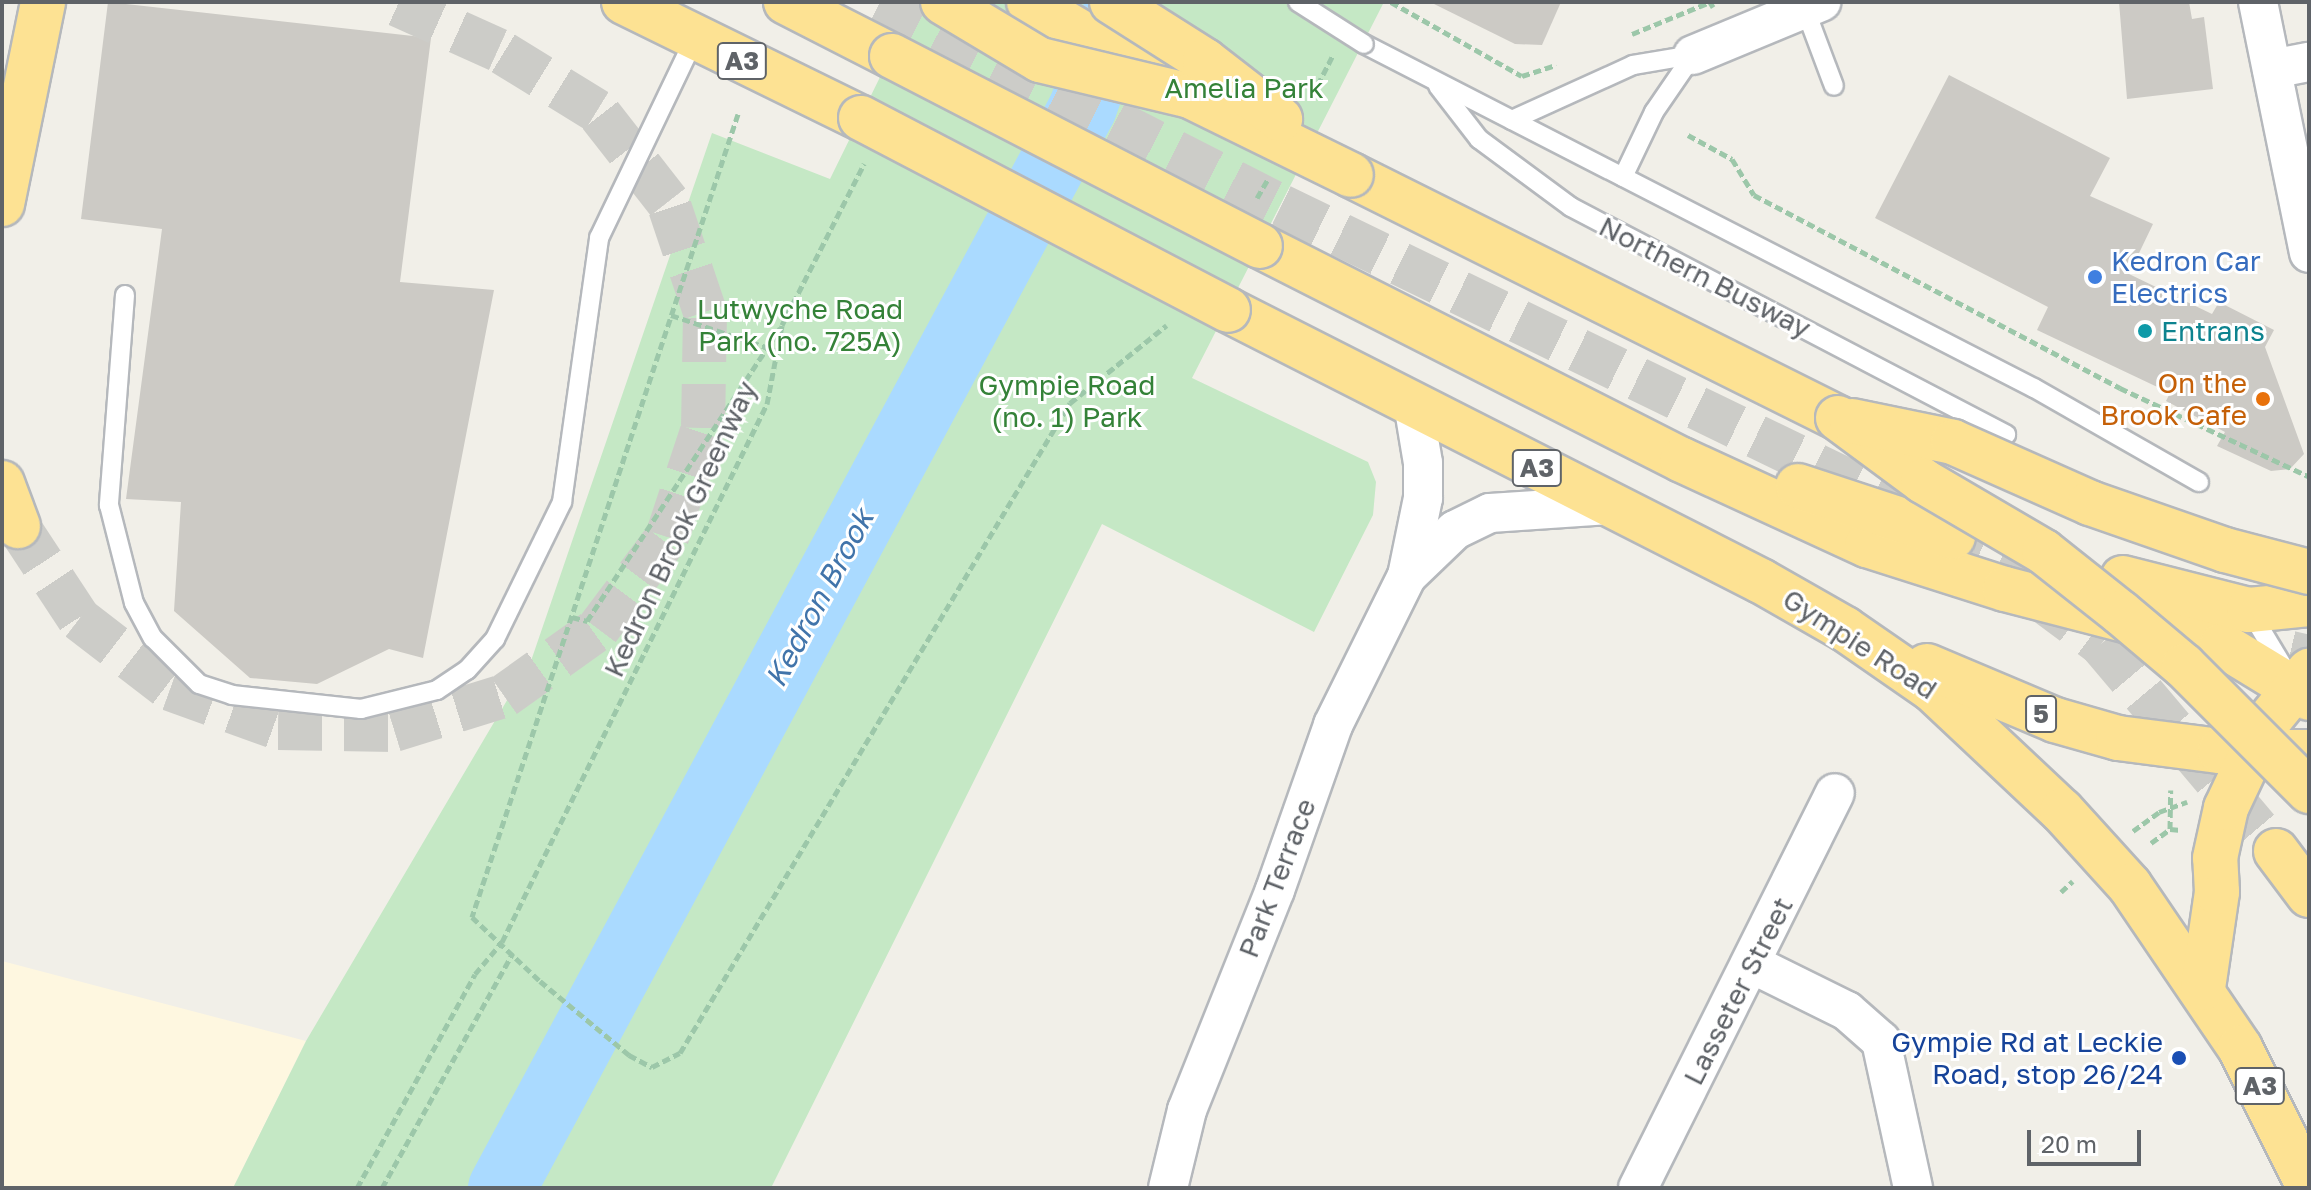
<!DOCTYPE html>
<html>
<head>
<meta charset="utf-8">
<style>
	body { margin:0 }
	#map { position:relative; width:2311px; height:1190px; overflow:hidden; background:#f1efe8; font-family:"Golos Text",sans-serif }
	div>[style] { position:absolute }
	.commercial>* { inset:0; background:#fef7e0 }
	.green>* { inset:0; background:#c5e8c5 }
	.river>* { height:68px; margin:-34px; padding:0 34px; transform-origin:34px; border-radius:34px; background:#aadaff }
	.building>* { inset:0; background:#cccac5 }
	.highway-tunnel>* { height:44px; margin-top:-22px; transform-origin:0; background:repeating-linear-gradient(90deg,#ccccc8 0 44px,transparent 0 66px) }
	.path>* { height:5px; margin-top:-2.5px; transform-origin:0; background:repeating-linear-gradient(90deg,#9cc7a9 0 8px,transparent 0 12px) }
	.roads { filter:drop-shadow(2px 0 #b5b8bc) drop-shadow(-2px 0 #b5b8bc) drop-shadow(0 2px #b5b8bc) drop-shadow(0 -2px #b5b8bc) }
	.lane>* { height:18px; margin:-9px; padding:0 9px; transform-origin:9px; border-radius:9px; background:#fff }
	.street>* { height:38px; margin:-19px; padding:0 19px; transform-origin:19px; border-radius:19px; background:#fff }
	.highway>* { height:44px; margin:-22px; padding:0 22px; transform-origin:22px; border-radius:22px; background:#fde293 }
	.bridges { filter:drop-shadow(2px 0 #b5b8bc) drop-shadow(-2px 0 #b5b8bc) drop-shadow(0 2px #b5b8bc) drop-shadow(0 -2px #b5b8bc) }
	.lane-bridge>* { height:18px; margin:-9px; padding:0 9px; transform-origin:9px; border-radius:9px; background:#fff }
	.highway-bridge>* { height:44px; margin:-22px; padding:0 22px; transform-origin:22px; border-radius:22px; background:#fde293 }
	.dots>* { width:22px; height:22px; translate:-50% -50%; box-sizing:border-box; border:4px solid #fff; border-radius:50% }
	span { translate:-50% -50%; white-space:nowrap; text-align:center; line-height:1.15; -webkit-text-stroke:6px #fff; paint-order:stroke }
	.shield-label span { padding:2px 6px; background:#fff; border:2px solid; border-radius:6px; -webkit-text-stroke-width:0 }
	.shield-label { font-size:26px; color:#5f6368; font-weight:700 }
	.park-label { font-size:28px; color:#348238 }
	.shop-label { font-size:28px; color:#366cbe }
	.left { translate:0 -50%; text-align:left }
	.street-label { font-size:28px; color:#5f6368 }
	.culture-label { font-size:28px; color:#0d838f }
	.food-label { font-size:28px; color:#c56008 }
	.right { translate:-100% -50%; text-align:right }
	.transit-label { font-size:28px; color:#164399 }
	.water-label { font-size:30px; color:#4174aa; font-style:italic }
	.frame { position:absolute; inset:0; border:4px solid #5f6368; pointer-events:none }
	.scale { position:absolute; left:2027px; top:1130px; width:114px; height:36px; box-sizing:border-box; border:4px solid #5f6368; border-top:0; padding-left:10px; font-size:24px; line-height:28px; white-space:nowrap; color:#5f6368; -webkit-text-stroke:6px #fff; paint-order:stroke }
</style>
</head>
<body>
<div id="map">
	<div class="commercial">
		<i style="clip-path:polygon(2px 961px,306px 1041px,233px 1188px,2px 1188px)"></i>
	</div>
	<div class="green">
		<i style="clip-path:polygon(875px 2px,1384px 2px,1192px 378px,1368px 462px,1376px 482px,1373px 515px,1314px 632px,1102px 524px,771px 1188px,233px 1188px,306px 1041px,532px 658px,712px 133px,830px 179px,908px 20px)"></i>
	</div>
	<div class="river">
		<i style="left:502px;top:1188px;width:1227px;rotate:-61.74deg"></i>
		<i style="left:1083px;top:107px;width:107px;rotate:-70.4deg"></i>
	</div>
	<div class="building">
		<i style="clip-path:polygon(108px 2px,431px 38px,400px 282px,494px 290px,423px 658px,389px 649px,317px 684px,250px 678px,174px 611px,181px 502px,126px 499px,162px 229px,81px 219px)"></i>
		<i style="clip-path:polygon(1430px 2px,1561px 2px,1542px 45px,1515px 44px)"></i>
		<i style="clip-path:polygon(2119px 2px,2189px 2px,2192px 19px,2204px 17px,2213px 89px,2127px 99px)"></i>
		<i style="clip-path:polygon(1949px 75px,2110px 158px,2090px 196px,2153px 224px,2129px 274px,2212px 314px,2219px 302px,2274px 330px,2265px 347px,2304px 454px,2290px 469px,2271px 471px,2217px 446px,2225px 432px,2166px 401px,2170px 393px,2037px 330px,2048px 307px,1875px 218px)"></i>
	</div>
	<div class="highway-tunnel">
		<i style="left:880px;top:2px;width:450px;rotate:27deg"></i>
		<i style="left:1281px;top:206px;width:736px;rotate:25.87deg"></i>
		<i style="left:1943px;top:527px;width:120px;rotate:23.1deg"></i>
		<i style="left:18px;top:526px;width:111px;rotate:56.7deg"></i>
		<i style="left:79px;top:619px;width:115px;rotate:37.6deg"></i>
		<i style="left:170px;top:689px;width:115px;rotate:19.9deg"></i>
		<i style="left:278px;top:728px;width:116px;rotate:1deg"></i>
		<i style="left:394px;top:730px;width:115px;rotate:-17.2deg"></i>
		<i style="left:504px;top:696px;width:115px;rotate:-35.5deg"></i>
		<i style="left:598px;top:629px;width:115px;rotate:-53.1deg"></i>
		<i style="left:667px;top:537px;width:115px;rotate:-71.7deg"></i>
		<i style="left:703px;top:428px;width:116px;rotate:-89deg"></i>
		<i style="left:705px;top:312px;width:116px;rotate:-108.6deg"></i>
		<i style="left:668px;top:202px;width:115px;rotate:-128deg"></i>
		<i style="left:597px;top:111px;width:116px;rotate:-148.4deg"></i>
		<i style="left:498px;top:50px;width:117px;rotate:-155.8deg"></i>
		<i style="left:2038px;top:597px;width:79px;rotate:36.7deg"></i>
		<i style="left:2101px;top:644px;width:271px;rotate:49.8deg"></i>
		<i style="left:2226px;top:638px;width:85px;rotate:12.9deg"></i>
	</div>
	<div class="path">
		<i style="left:1391px;top:2px;width:150px;rotate:29.5deg"></i>
		<i style="left:1522px;top:76px;width:36px;rotate:-18deg"></i>
		<i style="left:1632px;top:34px;width:84px;rotate:-22.3deg"></i>
		<i style="left:1710px;top:2px;width:6px;rotate:59deg"></i>
		<i style="left:1312px;top:96px;width:46px;rotate:-62.9deg"></i>
		<i style="left:738px;top:114px;width:846px;rotate:108.33deg"></i>
		<i style="left:472px;top:917px;width:93px;rotate:43.3deg"></i>
		<i style="left:540px;top:981px;width:116px;rotate:39.7deg"></i>
		<i style="left:629px;top:1055px;width:26px;rotate:28deg"></i>
		<i style="left:652px;top:1067px;width:31px;rotate:-27deg"></i>
		<i style="left:680px;top:1053px;width:758px;rotate:-59.04deg"></i>
		<i style="left:1070px;top:403px;width:124px;rotate:-38.8deg"></i>
		<i style="left:1688px;top:135px;width:50px;rotate:28.6deg"></i>
		<i style="left:1732px;top:159px;width:42px;rotate:58.6deg"></i>
		<i style="left:1754px;top:195px;width:414px;rotate:27.8deg"></i>
		<i style="left:2120px;top:388px;width:208px;rotate:25.1deg"></i>
		<i style="left:1257px;top:198px;width:22px;rotate:-60deg"></i>
		<i style="left:671px;top:315px;width:113px;rotate:18.6deg"></i>
		<i style="left:572px;top:617px;width:16px;rotate:15deg"></i>
		<i style="left:587px;top:621px;width:351px;rotate:-56.6deg"></i>
		<i style="left:2170px;top:829px;width:39px;rotate:-89deg"></i>
		<i style="left:2133px;top:831px;width:32px;rotate:-36deg"></i>
		<i style="left:2159px;top:812px;width:30px;rotate:-20deg"></i>
		<i style="left:2151px;top:843px;width:24px;rotate:-36deg"></i>
		<i style="left:2170px;top:829px;width:11px;rotate:5deg"></i>
		<i style="left:2061px;top:892px;width:16px;rotate:-43deg"></i>
		<i style="left:357px;top:1188px;width:244px;rotate:-61.1deg"></i>
		<i style="left:475px;top:974px;width:42px;rotate:-49.8deg"></i>
		<i style="left:502px;top:942px;width:600px;rotate:-63.78deg"></i>
		<i style="left:767px;top:404px;width:80px;rotate:-79.2deg"></i>
		<i style="left:782px;top:325px;width:181px;rotate:-63deg"></i>
		<i style="left:382px;top:1188px;width:269px;rotate:-60.9deg"></i>
	</div>
	<div class="roads">
		<div class="lane">
			<i style="left:1805px;top:9px;width:82px;rotate:69.4deg"></i>
			<i style="left:1364px;top:44px;width:753px;rotate:27.18deg"></i>
			<i style="left:2034px;top:388px;width:190px;rotate:29.7deg"></i>
			<i style="left:1438px;top:86px;width:67px;rotate:52.3deg"></i>
			<i style="left:1479px;top:139px;width:114px;rotate:36.5deg"></i>
			<i style="left:1571px;top:207px;width:491px;rotate:27.6deg"></i>
			<i style="left:1512px;top:120px;width:133px;rotate:-24.4deg"></i>
			<i style="left:1633px;top:65px;width:61px;rotate:-9.5deg"></i>
			<i style="left:1623px;top:177px;width:72px;rotate:-64.5deg"></i>
			<i style="left:1654px;top:112px;width:69px;rotate:-55.6deg"></i>
			<i style="left:125px;top:295px;width:211px;rotate:94.4deg"></i>
			<i style="left:109px;top:505px;width:101px;rotate:75.7deg"></i>
			<i style="left:134px;top:603px;width:40px;rotate:62deg"></i>
			<i style="left:153px;top:638px;width:65px;rotate:45deg"></i>
			<i style="left:199px;top:684px;width:35px;rotate:18deg"></i>
			<i style="left:232px;top:695px;width:130px;rotate:6.2deg"></i>
			<i style="left:361px;top:709px;width:78px;rotate:-14deg"></i>
			<i style="left:437px;top:690px;width:36px;rotate:-34deg"></i>
			<i style="left:467px;top:670px;width:42px;rotate:-47.9deg"></i>
			<i style="left:495px;top:639px;width:153px;rotate:-63.9deg"></i>
			<i style="left:562px;top:502px;width:267px;rotate:-82deg"></i>
			<i style="left:599px;top:238px;width:222px;rotate:-64.4deg"></i>
			<i style="left:2251px;top:613px;width:70px;rotate:59deg"></i>
		</div>
		<div class="street">
			<i style="left:2258px;top:2px;width:256px;rotate:78.5deg"></i>
			<i style="left:1693px;top:55px;width:139px;rotate:-22.5deg"></i>
			<i style="left:2272px;top:69px;width:38px;rotate:-11deg"></i>
			<i style="left:1407px;top:576px;width:66px;rotate:-43.8deg"></i>
			<i style="left:1455px;top:530px;width:39px;rotate:-26deg"></i>
			<i style="left:1490px;top:513px;width:119px;rotate:-3.8deg"></i>
			<i style="left:1752px;top:964px;width:106px;rotate:26.3deg"></i>
			<i style="left:1847px;top:1011px;width:45px;rotate:41.4deg"></i>
			<i style="left:1881px;top:1041px;width:150px;rotate:77.7deg"></i>
			<i style="left:1168px;top:1188px;width:80px;rotate:-76.3deg"></i>
			<i style="left:1187px;top:1110px;width:237px;rotate:-68.2deg"></i>
			<i style="left:1275px;top:890px;width:175px;rotate:-70.6deg"></i>
			<i style="left:1333px;top:725px;width:166px;rotate:-63.6deg"></i>
			<i style="left:1407px;top:576px;width:80px;rotate:-78.4deg"></i>
			<i style="left:1423px;top:498px;width:35px;rotate:-90deg"></i>
			<i style="left:1423px;top:463px;width:61px;rotate:-99.5deg"></i>
			<i style="left:1638px;top:1188px;width:441px;rotate:-63.5deg"></i>
		</div>
		<div class="highway">
			<i style="left:624px;top:2px;width:264px;rotate:26.1deg"></i>
			<i style="left:786px;top:2px;width:119px;rotate:27deg"></i>
			<i style="left:1029px;top:2px;width:169px;rotate:30.5deg"></i>
			<i style="left:1351px;top:175px;width:544px;rotate:26.52deg"></i>
			<i style="left:2px;top:204px;width:206px;rotate:-78.5deg"></i>
			<i style="left:1260px;top:246px;width:473px;rotate:26.9deg"></i>
			<i style="left:1682px;top:460px;width:204px;rotate:24.7deg"></i>
			<i style="left:1867px;top:545px;width:145px;rotate:17.7deg"></i>
			<i style="left:2005px;top:589px;width:224px;rotate:14.5deg"></i>
			<i style="left:2222px;top:645px;width:102px;rotate:31.3deg"></i>
			<i style="left:1228px;top:310px;width:598px;rotate:26.95deg"></i>
			<i style="left:1761px;top:581px;width:97px;rotate:29.7deg"></i>
			<i style="left:1845px;top:629px;width:107px;rotate:34.7deg"></i>
			<i style="left:1933px;top:690px;width:177px;rotate:43.2deg"></i>
			<i style="left:2062px;top:811px;width:101px;rotate:47.8deg"></i>
			<i style="left:2130px;top:886px;width:196px;rotate:55.8deg"></i>
			<i style="left:2240px;top:1048px;width:155px;rotate:63.6deg"></i>
			<i style="left:2px;top:483px;width:46px;rotate:69.6deg"></i>
			<i style="left:1798px;top:486px;width:163px;rotate:18.2deg"></i>
			<i style="left:2123px;top:578px;width:130px;rotate:14.3deg"></i>
			<i style="left:2249px;top:610px;width:60px;rotate:-5.7deg"></i>
			<i style="left:1927px;top:666px;width:139px;rotate:22.9deg"></i>
			<i style="left:2055px;top:720px;width:66px;rotate:15.9deg"></i>
			<i style="left:2118px;top:738px;width:103px;rotate:7.3deg"></i>
			<i style="left:2220px;top:751px;width:89px;rotate:0.6deg"></i>
			<i style="left:2276px;top:851px;width:55px;rotate:53.1deg"></i>
			<i style="left:2203px;top:988px;width:97px;rotate:-81.7deg"></i>
			<i style="left:2217px;top:892px;width:34px;rotate:-93deg"></i>
			<i style="left:2215px;top:858px;width:51px;rotate:-77.6deg"></i>
			<i style="left:2226px;top:808px;width:92px;rotate:-64.8deg"></i>
			<i style="left:2265px;top:725px;width:70px;rotate:-50.8deg"></i>
		</div>
	</div>
	<div class="bridges">
		<div class="lane-bridge">
			<i style="left:1298px;top:2px;width:78px;rotate:32.5deg"></i>
		</div>
		<div class="highway-bridge">
			<i style="left:943px;top:2px;width:113px;rotate:30.9deg"></i>
			<i style="left:1040px;top:60px;width:154px;rotate:13.5deg"></i>
			<i style="left:1190px;top:96px;width:179px;rotate:26.1deg"></i>
			<i style="left:1112px;top:2px;width:110px;rotate:32.4deg"></i>
			<i style="left:1205px;top:61px;width:95px;rotate:37.7deg"></i>
			<i style="left:892px;top:56px;width:414px;rotate:27.3deg"></i>
			<i style="left:861px;top:118px;width:414px;rotate:27.6deg"></i>
			<i style="left:1838px;top:418px;width:106px;rotate:36.5deg"></i>
			<i style="left:1923px;top:481px;width:140px;rotate:30.4deg"></i>
			<i style="left:2044px;top:552px;width:98px;rotate:38.4deg"></i>
			<i style="left:2121px;top:613px;width:82px;rotate:40.1deg"></i>
			<i style="left:2184px;top:666px;width:177px;rotate:45deg"></i>
			<i style="left:1852px;top:421px;width:103px;rotate:11.7deg"></i>
			<i style="left:1953px;top:442px;width:150px;rotate:24deg"></i>
			<i style="left:2090px;top:503px;width:143px;rotate:19.2deg"></i>
			<i style="left:2225px;top:550px;width:87px;rotate:14.7deg"></i>
		</div>
	</div>
	<div class="dots">
		<i style="left:2095px;top:277px;background:#3f7fe0"></i>
		<i style="left:2145px;top:331px;background:#0f9aa8"></i>
		<i style="left:2263px;top:399px;background:#e8710a"></i>
		<i style="left:2179px;top:1058px;background:#1a4fb4"></i>
	</div>
	<div class="shield-label">
		<span style="left:742px;top:61px">A3</span>
		<span style="left:1537px;top:468px">A3</span>
		<span style="left:2041px;top:714px">5</span>
		<span style="left:2260px;top:1086px">A3</span>
	</div>
	<div class="park-label">
		<span style="left:1244px;top:88px">Amelia Park</span>
		<span style="left:800px;top:325px">Lutwyche Road<br>Park (no. 725A)</span>
		<span style="left:1067px;top:401px">Gympie Road<br>(no. 1) Park</span>
	</div>
	<div class="shop-label">
		<span class="left" style="left:2111px;top:277px">Kedron Car<br>Electrics</span>
	</div>
	<div class="street-label">
		<span style="left:1705px;top:277px;rotate:27deg">Northern Busway</span>
		<span style="left:680px;top:529px;rotate:-65deg">Kedron Brook Greenway</span>
		<span style="left:1860px;top:644px;rotate:33deg">Gympie Road</span>
		<span style="left:1277px;top:878px;rotate:-69deg">Park Terrace</span>
		<span style="left:1738px;top:991px;rotate:-63deg">Lasseter Street</span>
	</div>
	<div class="culture-label">
		<span class="left" style="left:2161px;top:331px">Entrans</span>
	</div>
	<div class="food-label">
		<span class="right" style="left:2247px;top:399px">On the<br>Brook Cafe</span>
	</div>
	<div class="transit-label">
		<span class="right" style="left:2163px;top:1058px">Gympie Rd at Leckie<br>Road, stop 26/24</span>
	</div>
	<div class="water-label">
		<span style="left:819px;top:598px;rotate:-62deg">Kedron Brook</span>
	</div>
	<div class="frame"></div>
	<div class="scale">20 m</div>
</div>
</body>
</html>
